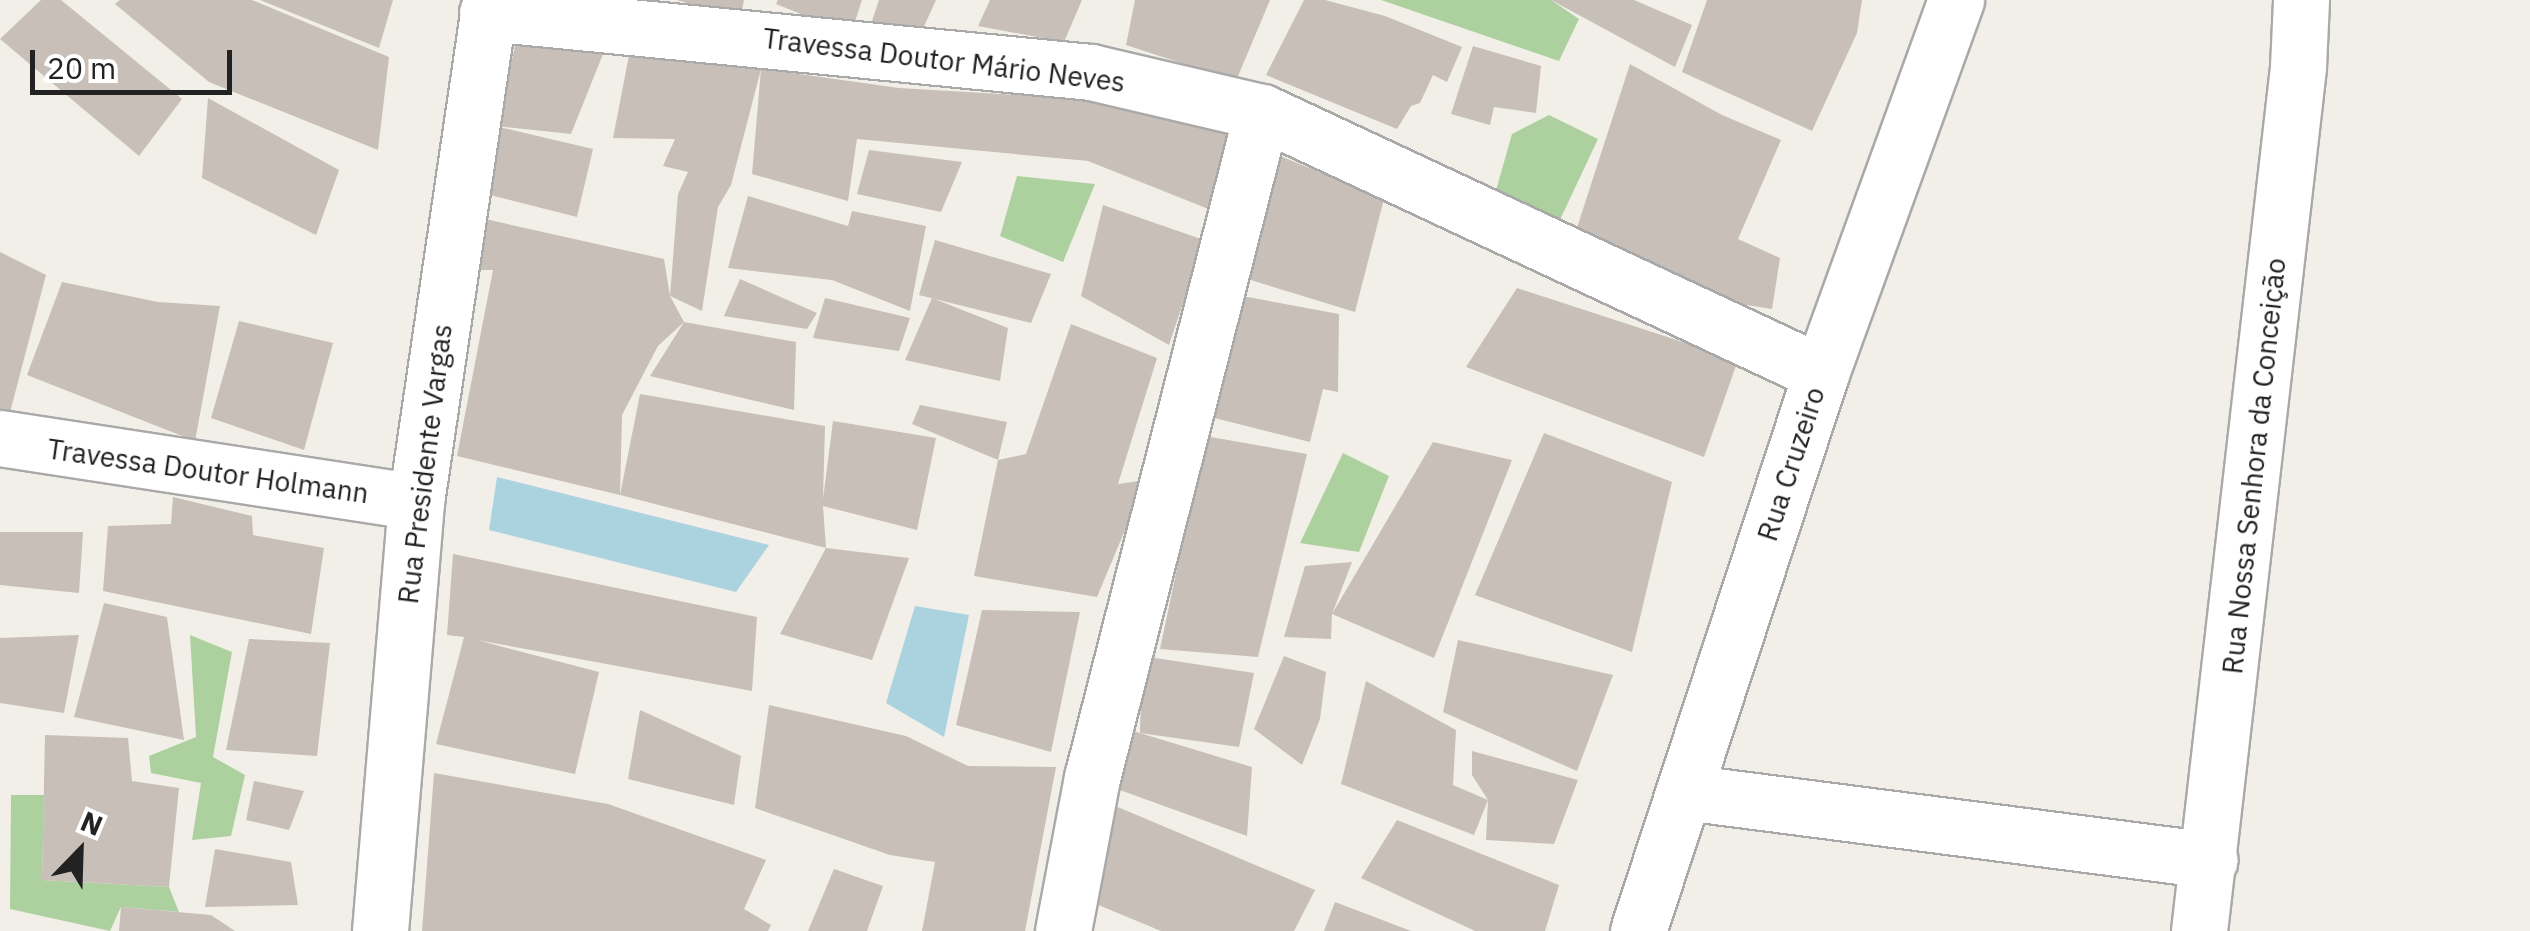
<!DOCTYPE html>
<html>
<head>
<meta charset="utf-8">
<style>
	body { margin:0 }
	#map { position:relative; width:2530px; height:931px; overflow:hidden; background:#f2efe9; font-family:"IBM Plex Sans",sans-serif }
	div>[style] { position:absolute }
	.forest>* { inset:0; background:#add19e }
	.water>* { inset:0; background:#aad3df }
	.building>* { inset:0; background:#c7bfb8 }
	.roads { filter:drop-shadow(2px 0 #a9a9a9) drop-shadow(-2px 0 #a9a9a9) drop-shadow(0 2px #a9a9a9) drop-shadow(0 -2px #a9a9a9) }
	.minor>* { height:55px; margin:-27.5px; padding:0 27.5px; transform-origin:27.5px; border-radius:27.5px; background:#fff }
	span { translate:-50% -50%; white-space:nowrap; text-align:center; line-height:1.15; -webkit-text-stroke:8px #fff; paint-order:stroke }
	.street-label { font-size:28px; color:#222 }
	.north { position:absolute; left:30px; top:801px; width:100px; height:100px; -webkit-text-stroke:8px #fff; paint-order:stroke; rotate:23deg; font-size:28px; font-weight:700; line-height:40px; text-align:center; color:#222 }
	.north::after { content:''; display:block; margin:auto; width:35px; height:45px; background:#222; clip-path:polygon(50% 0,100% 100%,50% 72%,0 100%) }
	.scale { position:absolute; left:30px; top:50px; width:202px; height:45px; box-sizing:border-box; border:5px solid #222; border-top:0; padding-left:12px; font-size:30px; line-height:35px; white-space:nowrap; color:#222; -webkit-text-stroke:8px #fff; paint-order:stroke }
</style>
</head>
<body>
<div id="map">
	<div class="forest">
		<i style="clip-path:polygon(1381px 0,1551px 0,1579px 19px,1559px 61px)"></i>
		<i style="clip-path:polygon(1549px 115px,1598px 139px,1557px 226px,1493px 201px,1512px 134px)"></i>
		<i style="clip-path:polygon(1017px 176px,1095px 184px,1063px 262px,1000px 236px)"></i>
		<i style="clip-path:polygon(1343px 453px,1389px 476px,1359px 552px,1300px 543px)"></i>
		<i style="clip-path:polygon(190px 635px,232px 652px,213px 757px,245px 775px,231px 836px,192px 840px,201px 783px,151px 773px,149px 756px,196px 737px)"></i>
		<i style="clip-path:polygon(11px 795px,44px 795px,42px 880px,169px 887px,179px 912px,121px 907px,110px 931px,10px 909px)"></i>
	</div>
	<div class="water">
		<i style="clip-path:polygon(497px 477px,769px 545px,736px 592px,489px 530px)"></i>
		<i style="clip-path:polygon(915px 606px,969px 615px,944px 737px,886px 703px)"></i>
	</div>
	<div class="building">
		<i style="clip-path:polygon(41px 0,61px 0,182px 99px,139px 156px,0 39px)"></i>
		<i style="clip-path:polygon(120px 0,252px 0,389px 57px,378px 150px,209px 82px,115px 4px)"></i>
		<i style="clip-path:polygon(260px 0,393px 0,379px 48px)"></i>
		<i style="clip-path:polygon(677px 0,744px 0,740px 19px)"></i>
		<i style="clip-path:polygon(778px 0,862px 0,851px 34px,776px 4px)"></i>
		<i style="clip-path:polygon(879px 0,936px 0,916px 44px,867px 36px)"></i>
		<i style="clip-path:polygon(990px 0,1082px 0,1064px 42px,978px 26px)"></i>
		<i style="clip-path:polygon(1135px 0,1270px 0,1236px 81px,1126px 45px)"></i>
		<i style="clip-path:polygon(1304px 0,1325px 0,1385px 16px,1462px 47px,1447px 82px,1433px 75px,1420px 103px,1411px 106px,1397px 129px,1266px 75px)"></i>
		<i style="clip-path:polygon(1551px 0,1634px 0,1692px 25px,1675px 67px)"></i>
		<i style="clip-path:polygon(1707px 0,1862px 0,1857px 33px,1812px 131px,1682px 72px)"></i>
		<i style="clip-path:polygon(517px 39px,607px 44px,571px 134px,495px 126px)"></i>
		<i style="clip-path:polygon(1473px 46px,1541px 66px,1536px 113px,1494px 107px,1490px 125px,1451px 114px)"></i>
		<i style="clip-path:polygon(630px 50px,899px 88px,1089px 99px,1229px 124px,1211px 210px,1088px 161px,857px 139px,848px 201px,752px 174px,761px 69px,731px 185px,718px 207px,702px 311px,670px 296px,678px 194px,688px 172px,663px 166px,675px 139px,613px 138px)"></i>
		<i style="clip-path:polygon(1630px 64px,1722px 115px,1781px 140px,1738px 239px,1780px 258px,1772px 309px,1727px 302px,1573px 240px)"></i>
		<i style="clip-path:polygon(208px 98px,339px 170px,316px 235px,202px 178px)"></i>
		<i style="clip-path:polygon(495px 126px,593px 149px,577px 217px,478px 192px)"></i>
		<i style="clip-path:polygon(869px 150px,962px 162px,941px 212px,857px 194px)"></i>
		<i style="clip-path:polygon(1268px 151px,1384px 199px,1355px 312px,1241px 277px)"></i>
		<i style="clip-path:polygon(748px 196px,848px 226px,852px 211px,926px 226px,910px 311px,832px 280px,728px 268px)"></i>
		<i style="clip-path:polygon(1103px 205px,1204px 240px,1169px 345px,1081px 296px)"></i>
		<i style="clip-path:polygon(476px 217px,664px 259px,670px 296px,684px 322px,796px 342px,794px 410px,650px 376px,684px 322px,658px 346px,622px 415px,620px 495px,457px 456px,493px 270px,467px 270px)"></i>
		<i style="clip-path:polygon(935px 240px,1051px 274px,1031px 323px,919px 295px)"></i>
		<i style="clip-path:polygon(0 252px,46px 275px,8px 420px,0 417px)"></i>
		<i style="clip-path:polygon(740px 279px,817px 313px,807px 329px,724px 316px)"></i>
		<i style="clip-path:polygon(62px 282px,158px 302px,220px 306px,195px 441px,27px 375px)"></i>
		<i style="clip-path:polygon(1517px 288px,1738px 360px,1704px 457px,1466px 367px)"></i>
		<i style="clip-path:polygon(1226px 293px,1339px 314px,1338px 392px,1323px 389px,1310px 442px,1195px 413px)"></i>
		<i style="clip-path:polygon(825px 298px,910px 318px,899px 351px,813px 338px)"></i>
		<i style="clip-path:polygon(932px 298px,1008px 328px,1000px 381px,905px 360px)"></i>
		<i style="clip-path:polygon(239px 321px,333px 343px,304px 450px,211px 418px)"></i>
		<i style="clip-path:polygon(1071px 324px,1157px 358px,1118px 484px,1146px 480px,1097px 597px,974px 576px,998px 460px,912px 424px,920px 405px,1007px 422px,998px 460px,1026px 454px)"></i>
		<i style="clip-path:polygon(640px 394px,825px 426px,823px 499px,833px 421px,936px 438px,917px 530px,823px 506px,826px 548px,620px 495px)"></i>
		<i style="clip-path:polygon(1544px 433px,1672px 482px,1632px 652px,1475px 595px)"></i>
		<i style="clip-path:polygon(1205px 436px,1307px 454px,1258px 657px,1160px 649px)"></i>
		<i style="clip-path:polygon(1433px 442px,1512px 460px,1434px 658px,1332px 614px,1331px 639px,1284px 637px,1305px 566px,1352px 562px,1332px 614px)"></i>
		<i style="clip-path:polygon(173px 497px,252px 516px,253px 535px,324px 548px,311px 634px,103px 591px,108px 526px,171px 524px)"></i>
		<i style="clip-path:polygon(0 532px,83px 532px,79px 593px,0 585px)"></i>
		<i style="clip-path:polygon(826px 548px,909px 558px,872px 660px,780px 634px)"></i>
		<i style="clip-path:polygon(453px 554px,757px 617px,752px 691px,477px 640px,599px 672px,575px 774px,436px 744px,464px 637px,447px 635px)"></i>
		<i style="clip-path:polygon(104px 603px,167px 617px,184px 740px,74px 717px)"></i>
		<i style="clip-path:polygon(982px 610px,1080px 612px,1051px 752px,956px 725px)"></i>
		<i style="clip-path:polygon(79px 635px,64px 713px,0 703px,0 638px)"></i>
		<i style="clip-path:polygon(249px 639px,330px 643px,317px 756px,226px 750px)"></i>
		<i style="clip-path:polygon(1458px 640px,1613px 675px,1577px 771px,1443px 712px)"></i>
		<i style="clip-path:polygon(1142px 656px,1254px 673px,1239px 747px,1140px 733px)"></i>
		<i style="clip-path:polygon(1284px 656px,1326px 672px,1320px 719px,1302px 765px,1254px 729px)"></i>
		<i style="clip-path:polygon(1366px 681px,1456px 730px,1453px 785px,1488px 800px,1472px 775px,1472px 751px,1578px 780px,1554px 844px,1486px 840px,1488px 800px,1474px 835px,1341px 784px)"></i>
		<i style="clip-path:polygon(769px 705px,906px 736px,968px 766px,1056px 767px,1025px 931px,922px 931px,935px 862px,890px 855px,755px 808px)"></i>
		<i style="clip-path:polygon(640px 710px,741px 756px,734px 805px,628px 779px)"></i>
		<i style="clip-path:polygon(1120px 727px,1252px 767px,1247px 836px,1095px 781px)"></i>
		<i style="clip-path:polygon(45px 735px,128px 738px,132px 781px,179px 788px,169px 887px,42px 880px)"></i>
		<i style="clip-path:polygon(434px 773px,608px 804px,766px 860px,744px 909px,771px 925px,768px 931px,422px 931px)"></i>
		<i style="clip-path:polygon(254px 781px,304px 791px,289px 830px,246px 820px)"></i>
		<i style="clip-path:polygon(1101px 800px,1315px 890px,1294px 931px,1161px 931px,1084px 899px)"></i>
		<i style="clip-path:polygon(1397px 820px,1559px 885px,1545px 931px,1475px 931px,1361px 878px)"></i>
		<i style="clip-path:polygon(215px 849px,291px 862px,298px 905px,205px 907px)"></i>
		<i style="clip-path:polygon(834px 869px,883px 886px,867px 931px,808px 931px)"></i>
		<i style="clip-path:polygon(1335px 902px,1411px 931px,1324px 931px)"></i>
		<i style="clip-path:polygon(121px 907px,211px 915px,235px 931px,119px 931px)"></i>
	</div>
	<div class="roads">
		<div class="minor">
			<i style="left:487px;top:13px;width:607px;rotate:5.58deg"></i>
			<i style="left:1091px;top:72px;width:176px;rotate:13.2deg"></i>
			<i style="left:1262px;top:112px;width:617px;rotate:25.03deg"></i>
			<i style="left:0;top:438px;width:421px;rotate:8.7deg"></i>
			<i style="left:1685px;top:792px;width:529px;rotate:7.38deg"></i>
			<i style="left:380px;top:931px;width:431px;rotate:-85.2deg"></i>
			<i style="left:416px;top:502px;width:507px;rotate:-81.61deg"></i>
			<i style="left:1063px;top:931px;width:156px;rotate:-79.3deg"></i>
			<i style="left:1092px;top:778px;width:687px;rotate:-75.68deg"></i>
			<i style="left:1638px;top:931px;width:587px;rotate:-71.84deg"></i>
			<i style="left:1821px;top:373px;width:397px;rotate:-70.1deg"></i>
			<i style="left:2199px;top:931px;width:870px;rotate:-83.46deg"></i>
			<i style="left:2298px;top:67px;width:67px;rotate:-87.4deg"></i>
		</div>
	</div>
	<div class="street-label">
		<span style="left:944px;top:60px;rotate:7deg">Travessa Doutor Mário Neves</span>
		<span style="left:425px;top:464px;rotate:-83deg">Rua Presidente Vargas</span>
		<span style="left:1791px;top:464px;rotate:-72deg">Rua Cruzeiro</span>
		<span style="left:2254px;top:466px;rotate:-84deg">Rua Nossa Senhora da Conceição</span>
		<span style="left:208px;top:471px;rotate:8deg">Travessa Doutor Holmann</span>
	</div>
	<div class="north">N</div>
	<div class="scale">20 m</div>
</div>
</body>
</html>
